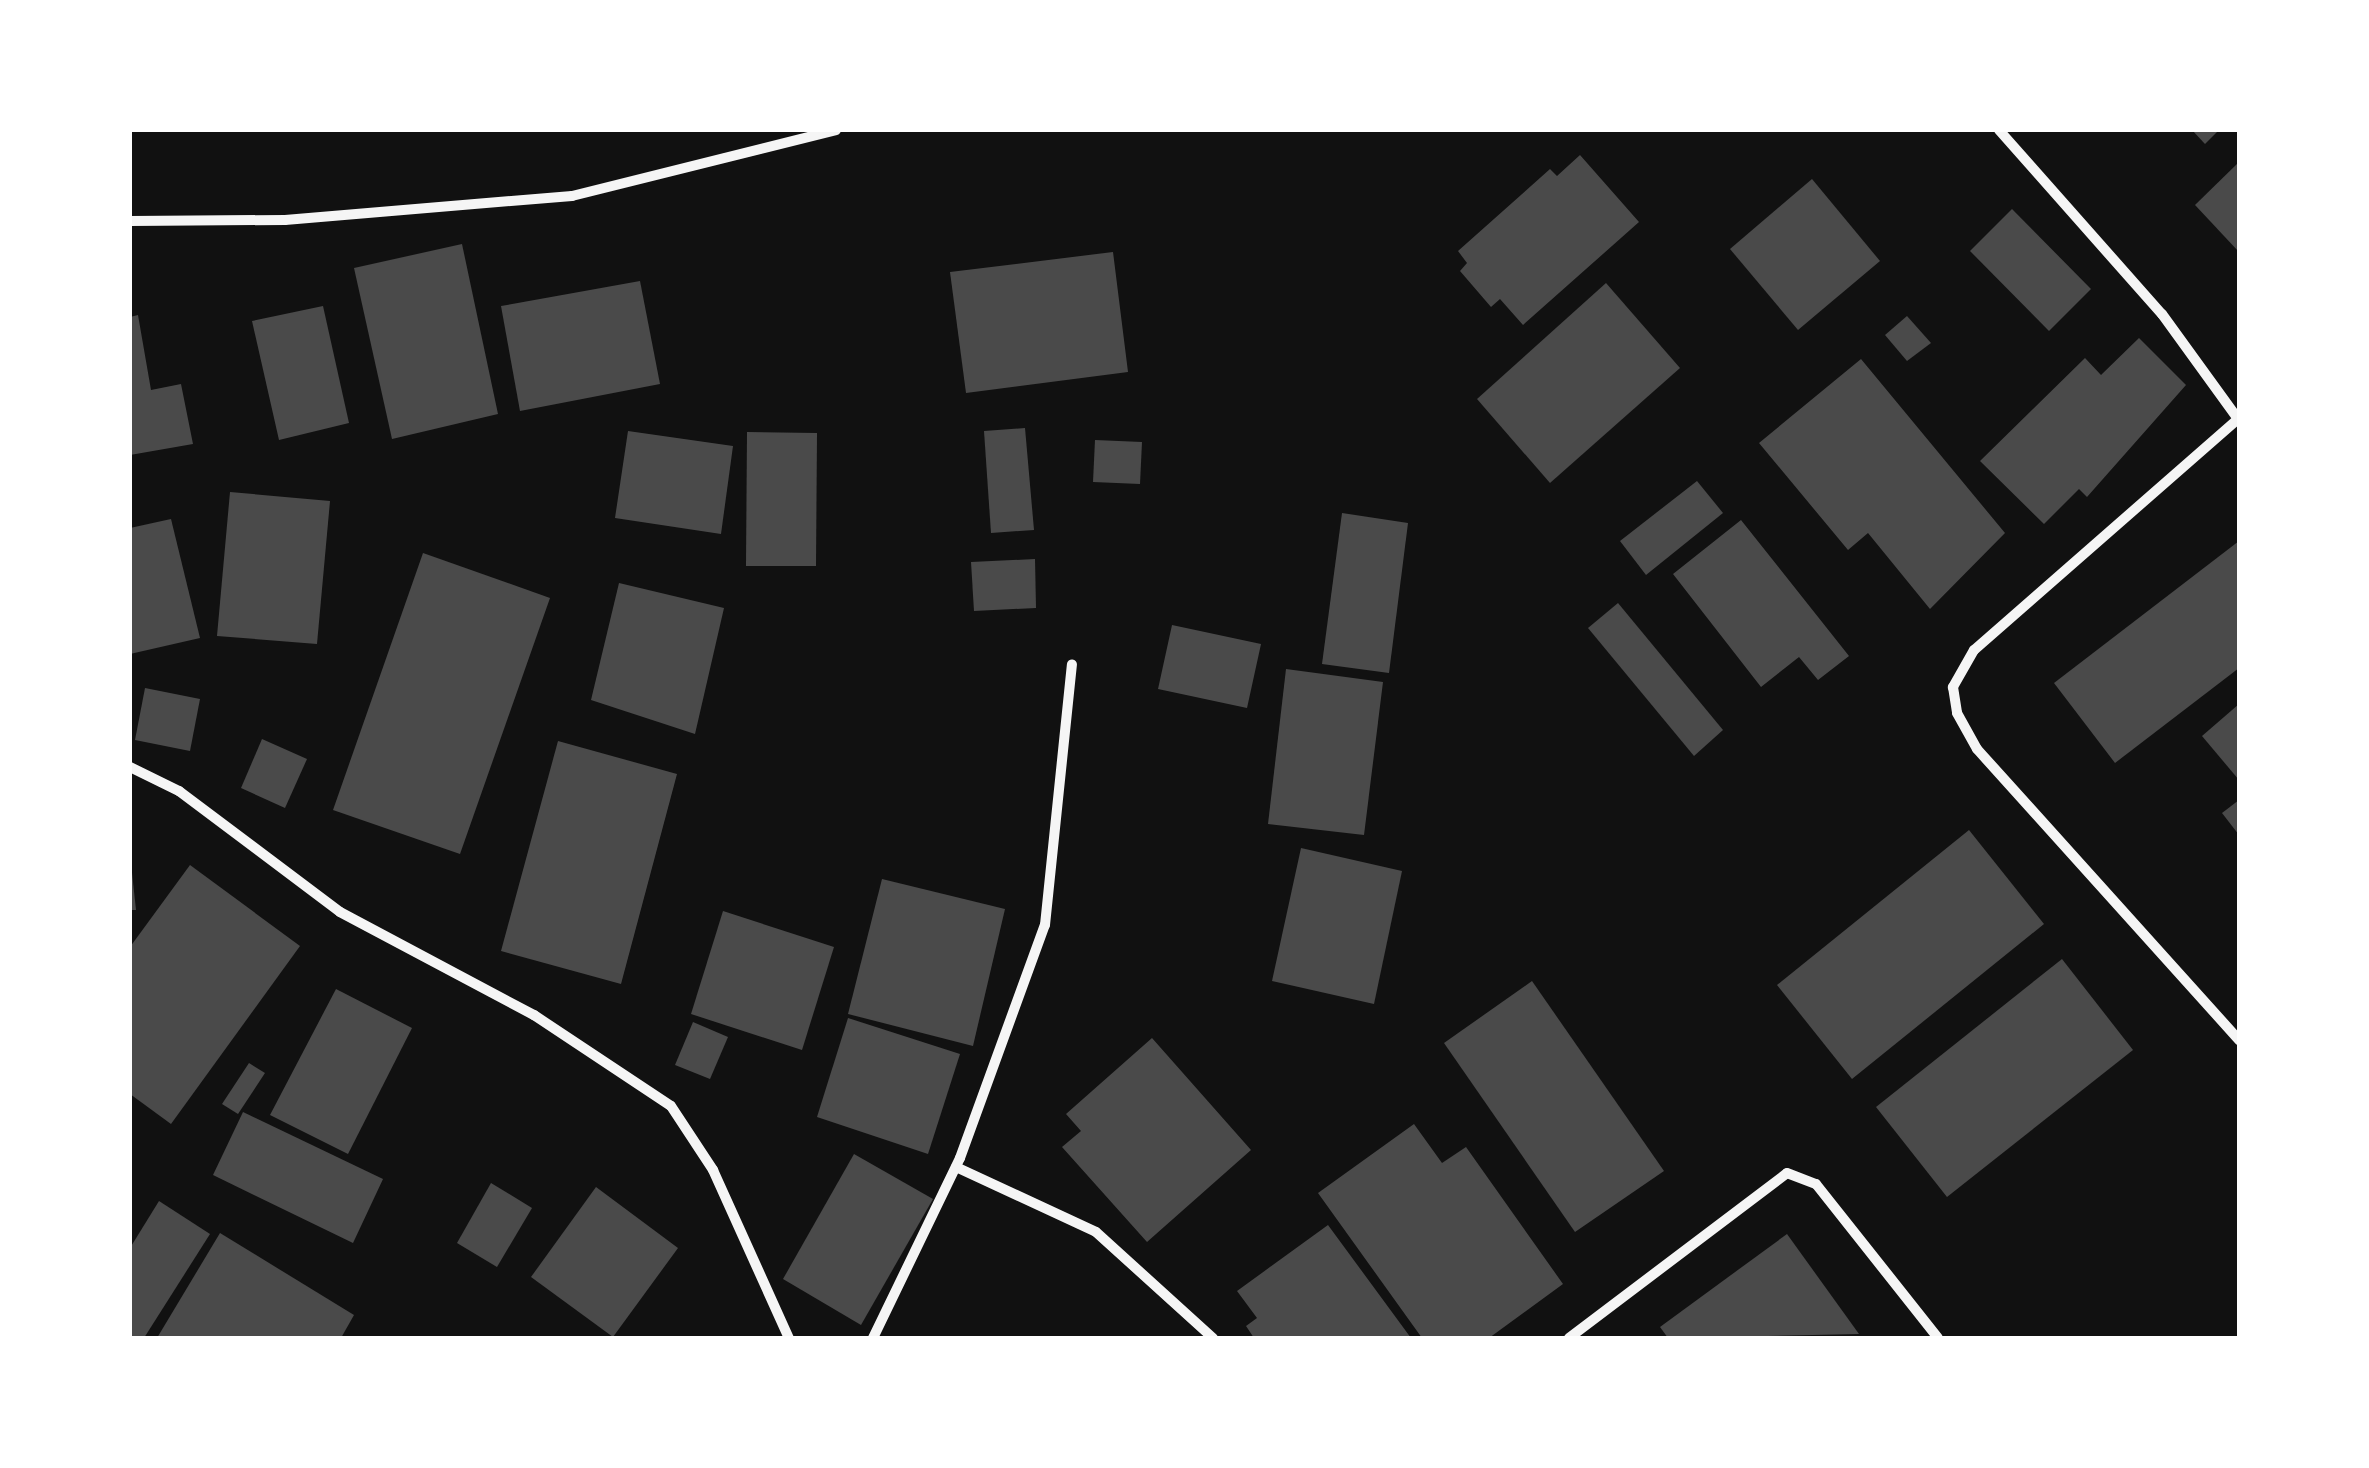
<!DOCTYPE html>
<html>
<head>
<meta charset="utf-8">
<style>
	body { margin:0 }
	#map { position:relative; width:2369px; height:1468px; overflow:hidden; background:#111; font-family:"Asap Condensed",sans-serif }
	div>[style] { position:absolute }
	.building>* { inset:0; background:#4a4a4a }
	.minor>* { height:10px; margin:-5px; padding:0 5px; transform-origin:5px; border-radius:5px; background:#f5f5f5 }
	span { translate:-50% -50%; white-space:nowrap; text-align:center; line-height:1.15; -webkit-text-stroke:10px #fff; paint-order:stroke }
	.frame { position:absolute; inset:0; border:132px solid #fff; pointer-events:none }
</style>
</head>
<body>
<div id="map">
	<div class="building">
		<i style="clip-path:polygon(2192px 130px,2219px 130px,2205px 144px)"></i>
		<i style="clip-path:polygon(1580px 155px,1639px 222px,1523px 325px,1500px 299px,1491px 307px,1460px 271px,1467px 263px,1458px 251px,1550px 169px,1557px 176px)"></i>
		<i style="clip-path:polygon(2239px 162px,2239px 252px,2195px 205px)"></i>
		<i style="clip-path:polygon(1812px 179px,1880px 261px,1798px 330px,1730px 249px)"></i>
		<i style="clip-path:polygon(2012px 209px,2091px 289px,2049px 331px,1970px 251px)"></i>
		<i style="clip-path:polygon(462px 244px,498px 414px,392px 439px,354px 268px)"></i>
		<i style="clip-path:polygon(1113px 252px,1128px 372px,966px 393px,950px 272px)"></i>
		<i style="clip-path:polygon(640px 281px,660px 384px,520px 411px,501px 306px)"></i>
		<i style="clip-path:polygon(1606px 283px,1680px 368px,1550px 483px,1477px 399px)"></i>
		<i style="clip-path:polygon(323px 306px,349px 423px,279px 440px,252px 321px)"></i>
		<i style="clip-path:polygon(138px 315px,151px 390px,181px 384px,193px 444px,130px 455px,130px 317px)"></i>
		<i style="clip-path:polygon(1907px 316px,1931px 343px,1907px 361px,1885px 335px)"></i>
		<i style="clip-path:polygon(2139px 338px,2186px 385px,2087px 497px,2079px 489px,2044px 524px,1980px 461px,2085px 358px,2101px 375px)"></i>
		<i style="clip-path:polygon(1861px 359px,2005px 533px,1930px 609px,1868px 533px,1848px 550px,1759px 443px)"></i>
		<i style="clip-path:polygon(1025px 428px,1034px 530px,991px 533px,984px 431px)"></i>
		<i style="clip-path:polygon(628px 431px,733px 446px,721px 534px,615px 518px)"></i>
		<i style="clip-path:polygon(747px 432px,817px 433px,816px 566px,746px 566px)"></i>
		<i style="clip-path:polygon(1095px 440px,1142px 442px,1140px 484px,1093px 482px)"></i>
		<i style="clip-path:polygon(1697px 481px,1723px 513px,1646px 575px,1620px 541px)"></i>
		<i style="clip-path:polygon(230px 492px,330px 501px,317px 644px,217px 636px)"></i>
		<i style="clip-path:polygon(1342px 513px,1408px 523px,1389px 673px,1322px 664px)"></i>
		<i style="clip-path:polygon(171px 519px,200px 638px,130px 654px,130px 528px)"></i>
		<i style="clip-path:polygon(1741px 520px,1849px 656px,1818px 680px,1799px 657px,1761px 687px,1673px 574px)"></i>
		<i style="clip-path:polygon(2239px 541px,2239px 668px,2115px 763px,2054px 683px)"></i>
		<i style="clip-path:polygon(423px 553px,550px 598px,460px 854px,333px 810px)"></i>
		<i style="clip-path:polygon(1035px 559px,1036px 608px,974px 611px,971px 562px)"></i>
		<i style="clip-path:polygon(619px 583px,724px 608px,695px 734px,591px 700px)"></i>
		<i style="clip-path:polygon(1618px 603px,1723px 730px,1694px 756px,1588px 628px)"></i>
		<i style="clip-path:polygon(1172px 625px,1261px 644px,1247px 708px,1158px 689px)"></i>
		<i style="clip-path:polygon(1286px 669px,1383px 682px,1364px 835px,1268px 824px)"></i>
		<i style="clip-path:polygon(145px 688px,200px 699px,190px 751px,135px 740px)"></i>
		<i style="clip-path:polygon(2239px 704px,2239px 780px,2202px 736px)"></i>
		<i style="clip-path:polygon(262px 739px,307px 759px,285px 808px,241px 788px)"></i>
		<i style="clip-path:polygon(558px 741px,677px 774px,621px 984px,501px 951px)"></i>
		<i style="clip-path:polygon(2239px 800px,2239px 835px,2222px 813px)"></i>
		<i style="clip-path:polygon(1969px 830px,2044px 924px,1852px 1079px,1777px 985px)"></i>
		<i style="clip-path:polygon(1301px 848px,1402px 871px,1374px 1004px,1272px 981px)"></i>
		<i style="clip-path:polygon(130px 854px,136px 910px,130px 910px)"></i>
		<i style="clip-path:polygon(190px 865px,300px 946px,171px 1124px,130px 1094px,130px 947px)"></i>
		<i style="clip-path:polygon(882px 879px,1005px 909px,973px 1046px,848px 1014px)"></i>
		<i style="clip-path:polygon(723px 911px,834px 947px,802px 1050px,691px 1014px)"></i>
		<i style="clip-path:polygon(2062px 959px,2133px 1050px,1947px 1197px,1876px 1107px)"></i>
		<i style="clip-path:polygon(1532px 981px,1664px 1171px,1575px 1232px,1444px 1043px)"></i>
		<i style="clip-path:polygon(336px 989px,412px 1028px,348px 1154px,270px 1115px)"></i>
		<i style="clip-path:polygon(848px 1018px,960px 1054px,928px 1154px,817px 1117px)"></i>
		<i style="clip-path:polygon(693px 1022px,728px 1037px,710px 1079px,675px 1065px)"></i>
		<i style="clip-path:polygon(1152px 1038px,1251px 1150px,1147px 1242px,1062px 1147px,1081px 1131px,1066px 1114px)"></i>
		<i style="clip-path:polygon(249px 1063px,265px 1073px,238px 1114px,222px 1104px)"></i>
		<i style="clip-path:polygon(243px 1112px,383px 1179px,353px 1243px,213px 1175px)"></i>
		<i style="clip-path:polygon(1414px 1124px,1442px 1163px,1466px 1147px,1563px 1284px,1489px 1338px,1422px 1338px,1318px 1193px)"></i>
		<i style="clip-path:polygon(854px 1154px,933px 1199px,861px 1325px,783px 1279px)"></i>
		<i style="clip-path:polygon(491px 1183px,532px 1208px,497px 1267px,457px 1243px)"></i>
		<i style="clip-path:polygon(596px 1187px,678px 1248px,613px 1337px,531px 1277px)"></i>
		<i style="clip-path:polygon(159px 1201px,210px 1234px,144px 1338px,130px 1338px,130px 1248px)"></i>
		<i style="clip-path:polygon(1328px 1225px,1411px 1338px,1254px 1338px,1246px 1326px,1257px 1318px,1237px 1291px)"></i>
		<i style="clip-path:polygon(220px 1233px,354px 1315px,341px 1338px,157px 1338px)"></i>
		<i style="clip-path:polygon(1787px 1234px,1859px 1334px,1668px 1338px,1660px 1327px)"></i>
	</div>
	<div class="minor">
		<i style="left:1999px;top:130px;width:246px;rotate:48.5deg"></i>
		<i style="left:2162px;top:314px;width:130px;rotate:54.1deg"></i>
		<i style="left:2238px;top:419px;width:351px;rotate:138.8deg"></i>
		<i style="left:1974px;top:650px;width:43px;rotate:119.6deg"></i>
		<i style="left:1953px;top:687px;width:26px;rotate:81deg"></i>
		<i style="left:1957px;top:713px;width:41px;rotate:60.9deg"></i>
		<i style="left:1977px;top:749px;width:392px;rotate:48deg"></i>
		<i style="left:130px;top:221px;width:155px;rotate:-0.4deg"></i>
		<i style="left:285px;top:220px;width:288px;rotate:-4.8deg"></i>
		<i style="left:572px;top:196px;width:272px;rotate:-14deg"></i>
		<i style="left:130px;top:767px;width:55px;rotate:26.1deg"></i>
		<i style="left:179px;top:791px;width:201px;rotate:36.9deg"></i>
		<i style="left:340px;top:912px;width:220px;rotate:28deg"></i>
		<i style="left:534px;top:1015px;width:164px;rotate:33.6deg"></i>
		<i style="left:671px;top:1106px;width:77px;rotate:56.7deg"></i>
		<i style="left:713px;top:1170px;width:184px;rotate:65.7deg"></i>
		<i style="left:956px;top:1167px;width:154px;rotate:24.9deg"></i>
		<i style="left:1096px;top:1232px;width:158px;rotate:42.2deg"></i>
		<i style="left:873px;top:1338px;width:200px;rotate:-64.2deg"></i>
		<i style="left:960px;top:1158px;width:248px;rotate:-70deg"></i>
		<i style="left:1045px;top:925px;width:262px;rotate:-84.1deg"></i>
		<i style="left:1569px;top:1338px;width:273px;rotate:-37.1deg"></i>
		<i style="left:1787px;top:1173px;width:31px;rotate:21deg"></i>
		<i style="left:1816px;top:1184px;width:196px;rotate:51.6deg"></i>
	</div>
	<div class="frame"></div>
</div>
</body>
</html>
